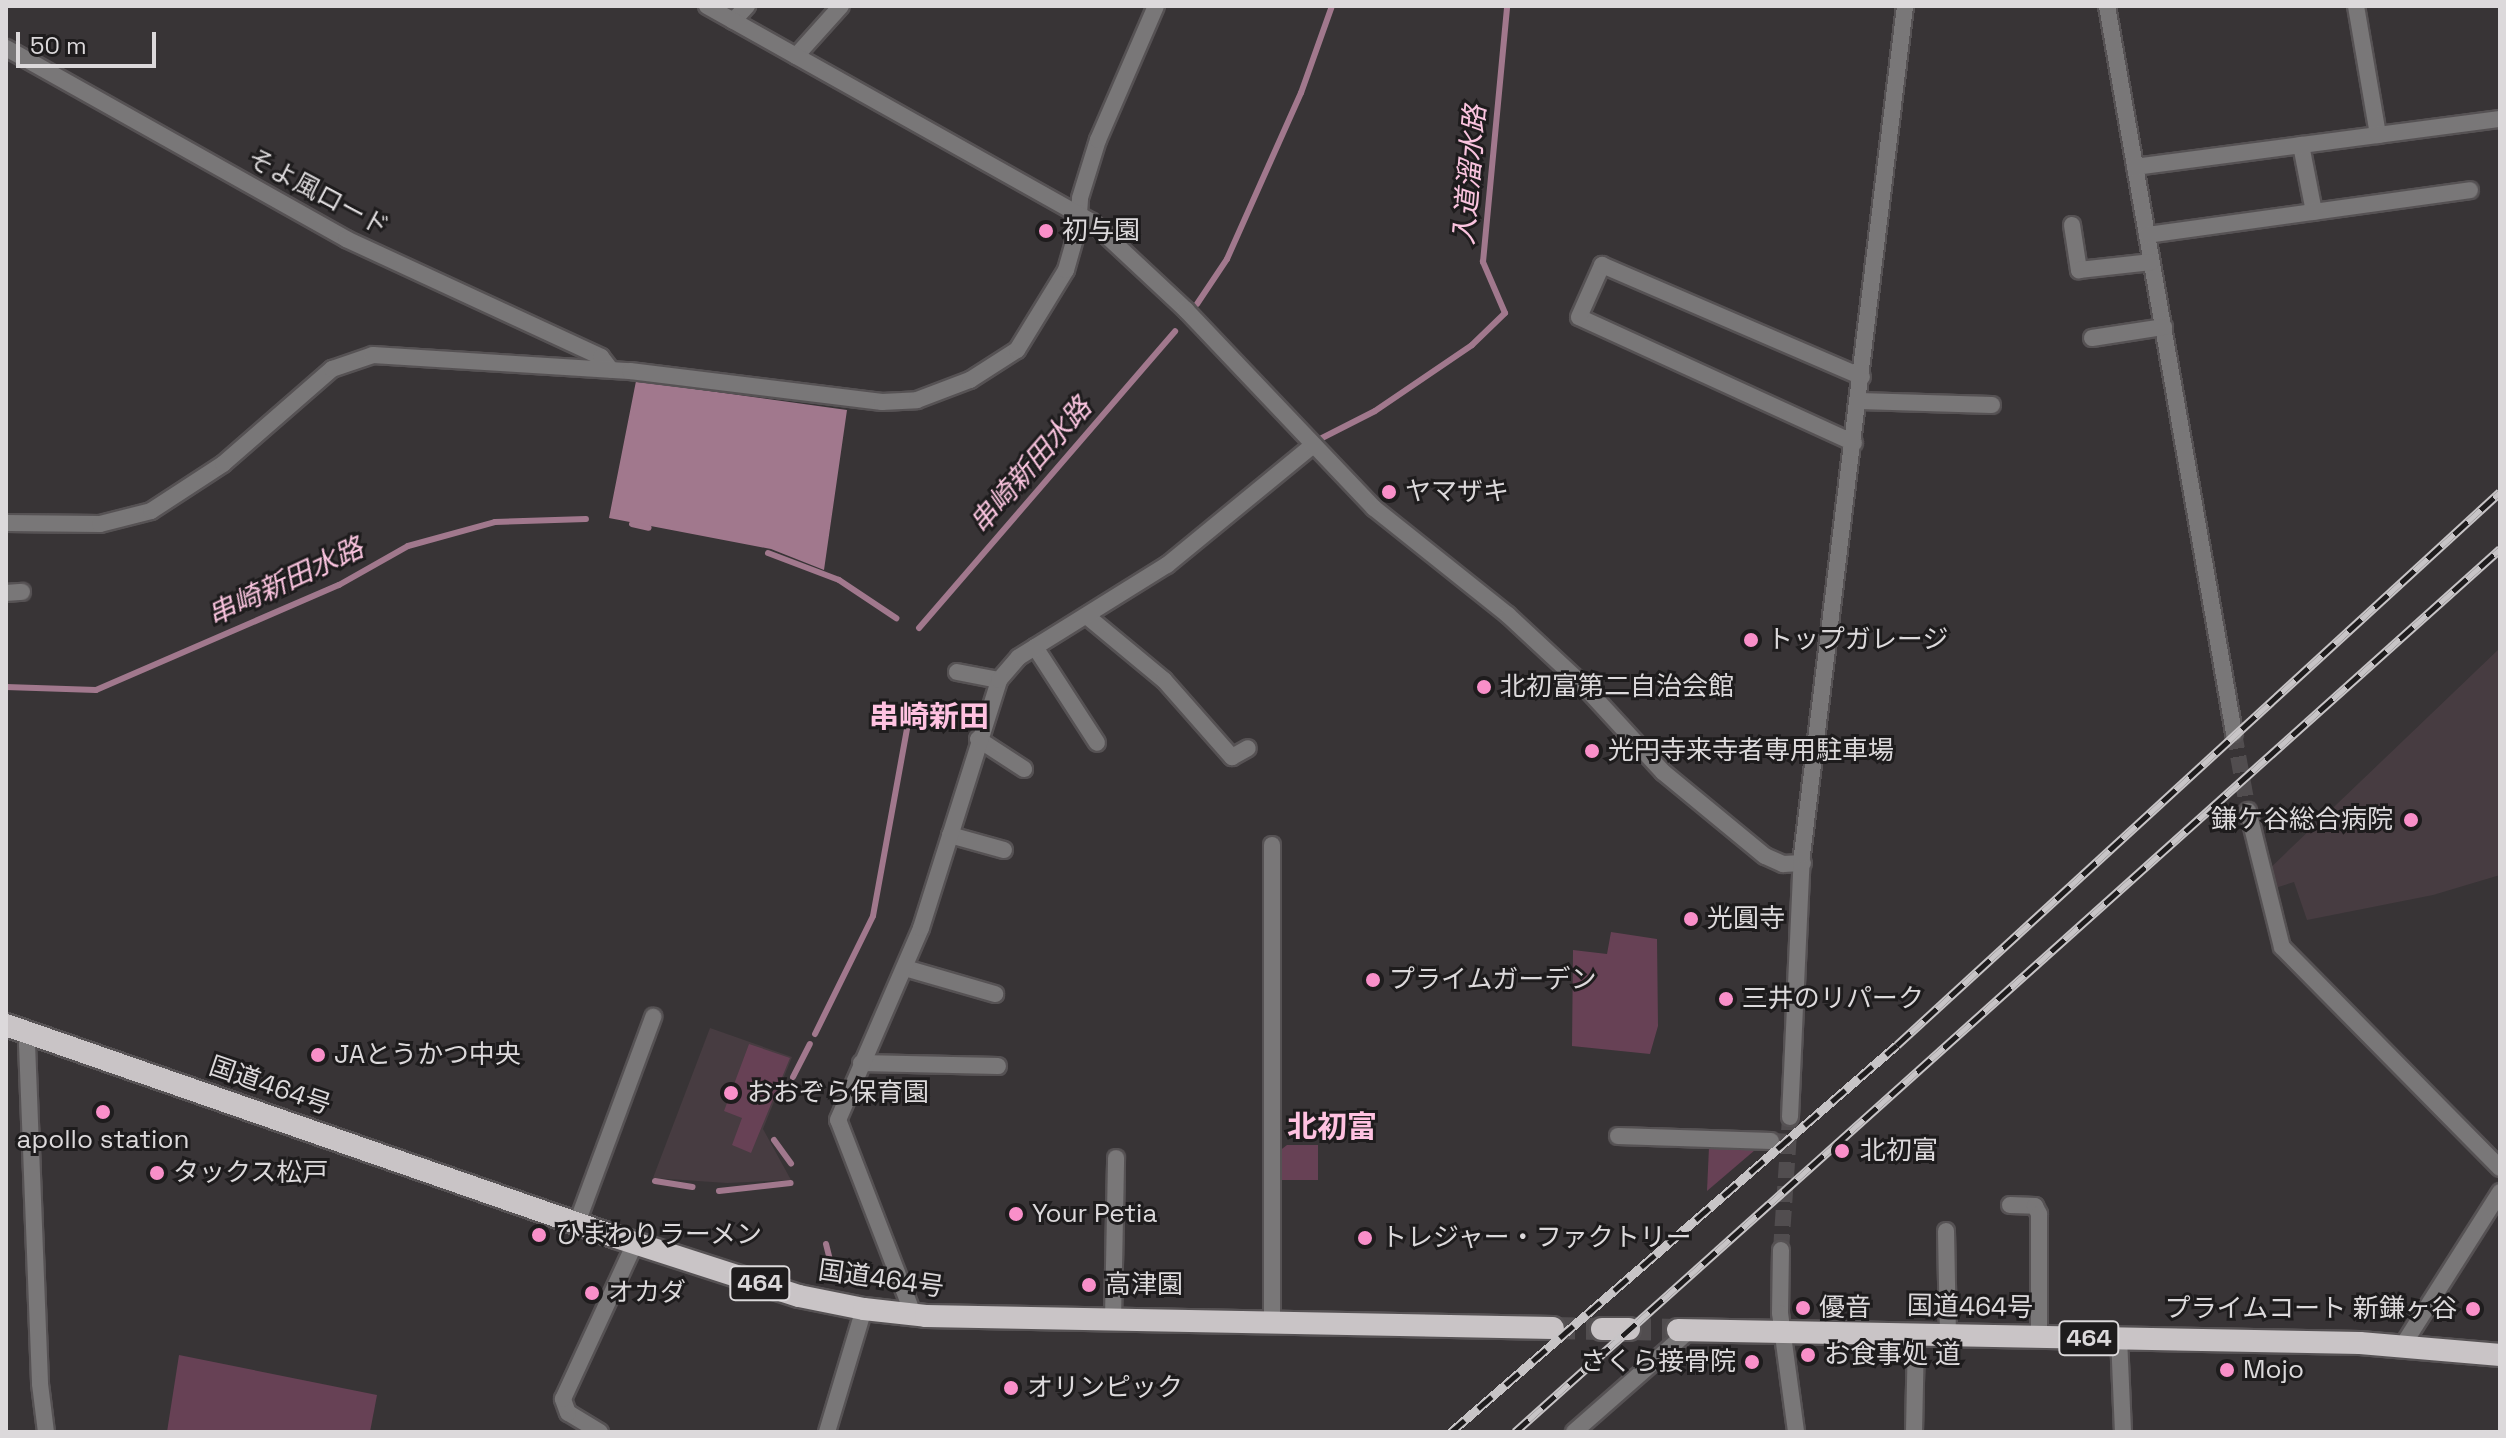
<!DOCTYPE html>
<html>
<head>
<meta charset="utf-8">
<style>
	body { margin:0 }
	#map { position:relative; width:2506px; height:1438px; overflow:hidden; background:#383436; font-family:"Space Grotesk","Noto Sans JP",sans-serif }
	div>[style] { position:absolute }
	.built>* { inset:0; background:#473c41 }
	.green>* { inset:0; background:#674155 }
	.water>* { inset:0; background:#a1788d }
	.stream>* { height:6px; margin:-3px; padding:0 3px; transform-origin:3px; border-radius:3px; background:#a1788d }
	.minor-tunnel>* { height:16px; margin-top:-8px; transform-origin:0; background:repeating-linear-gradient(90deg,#514d4f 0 16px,transparent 0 24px) }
	.tertiary-tunnel>* { height:16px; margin-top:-8px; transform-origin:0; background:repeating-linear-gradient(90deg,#514d4f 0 16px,transparent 0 24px) }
	.trunk-tunnel>* { height:22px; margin-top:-11px; transform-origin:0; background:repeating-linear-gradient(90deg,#514d4f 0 22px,transparent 0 33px) }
	.roads { filter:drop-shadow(2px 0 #565254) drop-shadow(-2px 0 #565254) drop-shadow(0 2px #565254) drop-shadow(0 -2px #565254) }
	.minor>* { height:16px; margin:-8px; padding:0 8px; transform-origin:8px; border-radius:8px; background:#797778 }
	.tertiary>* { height:16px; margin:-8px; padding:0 8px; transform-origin:8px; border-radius:8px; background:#797778 }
	.trunk>* { height:22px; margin:-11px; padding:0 11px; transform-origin:11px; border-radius:11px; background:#c9c4c6 }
	.rail>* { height:9px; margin-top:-4.5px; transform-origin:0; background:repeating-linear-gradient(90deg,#1e1c1d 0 18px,#c7c4c6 0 36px); box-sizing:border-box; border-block:2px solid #c7c4c6 }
	.dots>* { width:22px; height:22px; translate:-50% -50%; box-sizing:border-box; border:4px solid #1e1c1d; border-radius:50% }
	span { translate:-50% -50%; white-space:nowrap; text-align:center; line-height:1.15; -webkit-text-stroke:6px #1e1c1d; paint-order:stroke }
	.shield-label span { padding:2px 6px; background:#1e1c1d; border:2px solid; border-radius:6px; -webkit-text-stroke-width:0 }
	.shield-label { font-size:24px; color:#dcd9db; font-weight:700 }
	.street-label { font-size:26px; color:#dcd9db }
	.poi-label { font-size:26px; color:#dcd9db }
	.left { translate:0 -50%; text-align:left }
	.right { translate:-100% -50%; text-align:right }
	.water-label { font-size:28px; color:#fac4df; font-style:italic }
	.quarter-label { font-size:30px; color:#ffc2e1; font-weight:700 }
	.frame { position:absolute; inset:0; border:8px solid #dcd9db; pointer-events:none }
	.scale { position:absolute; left:16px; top:32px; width:140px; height:36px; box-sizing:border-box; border:4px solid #dcd9db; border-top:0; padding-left:10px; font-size:24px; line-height:28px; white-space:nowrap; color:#dcd9db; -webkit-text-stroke:6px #1e1c1d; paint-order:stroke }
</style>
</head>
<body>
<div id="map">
	<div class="built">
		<i style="clip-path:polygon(2500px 648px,2500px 875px,2433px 895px,2307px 920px,2294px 882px,2272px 889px,2267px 871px)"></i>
		<i style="clip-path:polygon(710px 1028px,792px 1057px,763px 1129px,791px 1180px,727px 1183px,653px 1178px)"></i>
	</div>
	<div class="green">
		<i style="clip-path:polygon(1611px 932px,1657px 939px,1658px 1026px,1650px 1054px,1572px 1046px,1573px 950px,1607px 954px)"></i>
		<i style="clip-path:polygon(749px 1044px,790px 1058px,751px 1153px,732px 1145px,742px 1118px,724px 1111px)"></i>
		<i style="clip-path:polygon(1287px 1145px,1318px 1145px,1318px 1180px,1278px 1180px,1278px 1152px)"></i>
		<i style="clip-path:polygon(1709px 1147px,1755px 1150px,1707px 1191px)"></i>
		<i style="clip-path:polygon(179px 1355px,377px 1395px,370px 1432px,167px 1432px)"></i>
	</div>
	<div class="water">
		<i style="clip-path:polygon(636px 381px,847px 410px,824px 570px,771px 549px,609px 518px)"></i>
	</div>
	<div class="stream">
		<i style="left:1197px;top:304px;width:54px;rotate:-56.3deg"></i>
		<i style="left:1227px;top:259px;width:182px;rotate:-66deg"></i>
		<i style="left:1301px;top:93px;width:92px;rotate:-70.4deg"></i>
		<i style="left:1322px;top:438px;width:59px;rotate:-27deg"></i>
		<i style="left:1375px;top:411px;width:117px;rotate:-34.2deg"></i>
		<i style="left:1472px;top:345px;width:46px;rotate:-44.1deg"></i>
		<i style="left:1505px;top:313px;width:56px;rotate:-113.3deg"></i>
		<i style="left:1483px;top:262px;width:257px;rotate:-84.6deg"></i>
		<i style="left:632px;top:524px;width:17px;rotate:13deg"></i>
		<i style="left:768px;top:553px;width:76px;rotate:20.8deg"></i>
		<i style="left:839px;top:580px;width:69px;rotate:33.7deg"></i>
		<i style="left:919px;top:628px;width:392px;rotate:-49.2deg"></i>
		<i style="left:6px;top:687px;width:90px;rotate:1.9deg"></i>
		<i style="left:96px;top:690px;width:265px;rotate:-23.4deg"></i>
		<i style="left:339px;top:585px;width:79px;rotate:-29.5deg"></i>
		<i style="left:408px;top:546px;width:90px;rotate:-15.4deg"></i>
		<i style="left:495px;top:522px;width:91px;rotate:-1.9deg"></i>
		<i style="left:815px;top:1034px;width:131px;rotate:-63.8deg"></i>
		<i style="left:873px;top:916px;width:191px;rotate:-79.7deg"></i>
		<i style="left:793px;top:1077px;width:37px;rotate:-63deg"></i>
		<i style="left:774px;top:1140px;width:29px;rotate:54deg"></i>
		<i style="left:655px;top:1181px;width:38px;rotate:9deg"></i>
		<i style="left:719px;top:1191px;width:72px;rotate:-6.3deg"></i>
		<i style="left:826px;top:1244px;width:38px;rotate:76deg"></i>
	</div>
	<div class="minor-tunnel">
		<i style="left:2234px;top:733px;width:79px;rotate:79.8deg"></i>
		<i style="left:1771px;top:1141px;width:19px;rotate:3deg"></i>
	</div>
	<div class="tertiary-tunnel">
		<i style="left:1781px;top:1250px;width:133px;rotate:-86.1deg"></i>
	</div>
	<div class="trunk-tunnel">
		<i style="left:1553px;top:1328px;width:49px;rotate:1.2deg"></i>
		<i style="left:1629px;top:1329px;width:49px;rotate:1.2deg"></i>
	</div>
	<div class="roads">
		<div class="minor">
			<i style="left:2107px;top:6px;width:738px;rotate:80.09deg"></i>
			<i style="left:2356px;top:6px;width:131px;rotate:80.3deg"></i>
			<i style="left:733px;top:21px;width:21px;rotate:-47deg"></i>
			<i style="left:6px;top:48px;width:390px;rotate:29.3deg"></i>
			<i style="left:346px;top:239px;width:281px;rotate:24.8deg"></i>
			<i style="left:601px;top:357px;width:16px;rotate:52deg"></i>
			<i style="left:796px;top:56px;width:67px;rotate:-48deg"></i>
			<i style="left:2301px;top:145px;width:68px;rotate:79deg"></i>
			<i style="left:2135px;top:167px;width:368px;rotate:-7.5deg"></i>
			<i style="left:2072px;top:225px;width:46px;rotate:81.2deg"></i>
			<i style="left:2079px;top:270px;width:73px;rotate:-6.3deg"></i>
			<i style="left:2147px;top:235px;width:326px;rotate:-7.9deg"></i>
			<i style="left:2092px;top:338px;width:73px;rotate:-8.7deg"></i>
			<i style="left:1859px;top:401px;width:133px;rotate:1.7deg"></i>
			<i style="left:1854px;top:443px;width:302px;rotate:-155.4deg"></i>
			<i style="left:1579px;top:317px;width:57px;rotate:-66.1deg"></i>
			<i style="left:1602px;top:265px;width:283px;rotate:23.3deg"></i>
			<i style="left:6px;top:523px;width:94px;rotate:0.6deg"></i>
			<i style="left:100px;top:524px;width:53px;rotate:-14.3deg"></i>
			<i style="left:151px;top:511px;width:86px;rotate:-33.1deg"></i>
			<i style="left:223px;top:464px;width:145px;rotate:-41.1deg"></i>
			<i style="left:332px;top:369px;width:43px;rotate:-18.9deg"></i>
			<i style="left:373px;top:355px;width:257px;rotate:3.6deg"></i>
			<i style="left:630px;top:371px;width:254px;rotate:7deg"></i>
			<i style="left:882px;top:402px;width:35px;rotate:-3deg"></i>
			<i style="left:917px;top:400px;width:57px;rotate:-20.7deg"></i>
			<i style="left:970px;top:380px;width:56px;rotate:-32.6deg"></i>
			<i style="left:1017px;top:350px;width:94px;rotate:-58.5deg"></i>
			<i style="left:1066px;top:270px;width:44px;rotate:-74.1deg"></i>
			<i style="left:1078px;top:228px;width:30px;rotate:-86deg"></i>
			<i style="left:1080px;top:198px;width:61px;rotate:-72.8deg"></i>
			<i style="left:1098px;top:140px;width:146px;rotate:-66.6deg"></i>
			<i style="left:6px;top:593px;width:16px;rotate:-4deg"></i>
			<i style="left:1088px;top:617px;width:99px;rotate:39.7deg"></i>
			<i style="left:1164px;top:680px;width:103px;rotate:48.6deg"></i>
			<i style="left:1232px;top:757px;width:18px;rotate:-29deg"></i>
			<i style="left:1035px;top:647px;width:114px;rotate:57.1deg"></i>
			<i style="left:957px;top:672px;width:43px;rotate:10.8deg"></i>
			<i style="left:978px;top:739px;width:55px;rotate:33.1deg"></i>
			<i style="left:2248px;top:811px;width:140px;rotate:76deg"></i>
			<i style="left:2282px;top:947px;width:310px;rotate:45.4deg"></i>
			<i style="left:950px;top:835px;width:56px;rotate:15.5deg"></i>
			<i style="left:1272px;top:845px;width:479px;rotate:90deg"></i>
			<i style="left:905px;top:968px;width:94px;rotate:16.1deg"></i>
			<i style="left:33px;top:1034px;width:12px;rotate:121deg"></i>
			<i style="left:27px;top:1044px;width:340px;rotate:87.8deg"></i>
			<i style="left:40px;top:1384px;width:48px;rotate:82.9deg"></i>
			<i style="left:861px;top:1063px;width:137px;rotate:1.3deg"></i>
			<i style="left:1618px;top:1136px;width:153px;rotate:1.9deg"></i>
			<i style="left:2010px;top:1205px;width:25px;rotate:2deg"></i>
			<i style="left:2035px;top:1206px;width:9px;rotate:63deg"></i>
			<i style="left:2039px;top:1214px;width:123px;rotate:90deg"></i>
			<i style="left:577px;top:1223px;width:220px;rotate:-69.7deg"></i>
			<i style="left:1946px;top:1231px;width:104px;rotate:88.9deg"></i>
			<i style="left:913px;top:1314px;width:208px;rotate:-111.1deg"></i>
			<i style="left:838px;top:1120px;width:209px;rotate:-66.6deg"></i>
			<i style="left:921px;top:928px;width:260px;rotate:-72.5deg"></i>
			<i style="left:999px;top:680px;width:30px;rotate:-49deg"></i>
			<i style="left:1019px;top:657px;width:174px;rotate:-31.9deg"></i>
			<i style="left:1167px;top:565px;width:189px;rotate:-39.4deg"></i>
			<i style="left:1113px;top:1319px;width:161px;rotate:-88.9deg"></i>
			<i style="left:2119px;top:1337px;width:95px;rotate:87.6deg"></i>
			<i style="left:2403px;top:1345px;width:181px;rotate:-57.6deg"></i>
			<i style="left:600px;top:1432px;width:37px;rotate:-149deg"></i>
			<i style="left:568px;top:1413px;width:15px;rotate:-110deg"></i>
			<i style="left:563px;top:1399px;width:172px;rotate:-65.2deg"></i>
			<i style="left:827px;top:1432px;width:128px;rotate:-73.3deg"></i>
			<i style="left:1574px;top:1432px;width:154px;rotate:-41.3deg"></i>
			<i style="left:1914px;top:1432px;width:98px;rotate:-88.8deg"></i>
		</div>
		<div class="tertiary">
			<i style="left:707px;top:6px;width:441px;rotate:29.3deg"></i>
			<i style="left:1092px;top:222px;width:129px;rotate:43.1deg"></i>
			<i style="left:1186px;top:310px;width:273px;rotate:46.5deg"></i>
			<i style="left:1374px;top:508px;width:171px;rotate:38.6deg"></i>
			<i style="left:1508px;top:615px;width:103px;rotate:43deg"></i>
			<i style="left:1583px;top:685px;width:118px;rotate:47.4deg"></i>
			<i style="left:1663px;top:772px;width:132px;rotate:39.5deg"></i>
			<i style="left:1765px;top:856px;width:20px;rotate:24deg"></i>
			<i style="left:1783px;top:864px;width:20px;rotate:-3deg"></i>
			<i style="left:1790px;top:1117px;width:262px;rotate:-87.4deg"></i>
			<i style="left:1802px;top:855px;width:855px;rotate:-83.08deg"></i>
			<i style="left:1781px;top:1250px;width:63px;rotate:90.9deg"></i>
			<i style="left:1780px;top:1313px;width:120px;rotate:82.3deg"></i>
		</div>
		<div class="trunk">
			<i style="left:6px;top:1025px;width:646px;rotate:19.16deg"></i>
			<i style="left:616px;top:1237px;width:192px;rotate:17.9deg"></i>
			<i style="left:799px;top:1296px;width:66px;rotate:11.3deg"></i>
			<i style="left:864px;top:1309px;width:62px;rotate:6.4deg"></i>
			<i style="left:926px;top:1316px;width:627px;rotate:1.1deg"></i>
			<i style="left:1602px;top:1329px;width:27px"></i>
			<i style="left:1678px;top:1330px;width:682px;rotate:1.09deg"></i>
			<i style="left:2360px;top:1343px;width:141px;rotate:4.9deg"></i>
		</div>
	</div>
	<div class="rail">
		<i style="left:1451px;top:1432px;width:590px;rotate:-40.95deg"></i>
		<i style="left:1897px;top:1045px;width:818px;rotate:-42.52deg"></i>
		<i style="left:1515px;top:1432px;width:1323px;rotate:-41.87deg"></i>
	</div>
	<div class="dots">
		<i style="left:1046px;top:231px;background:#f98fc9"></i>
		<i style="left:1389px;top:492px;background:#f98fc9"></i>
		<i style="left:1751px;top:640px;background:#f98fc9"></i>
		<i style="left:1484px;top:687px;background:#f98fc9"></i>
		<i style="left:1592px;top:751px;background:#f98fc9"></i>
		<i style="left:2411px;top:820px;background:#f98fc9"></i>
		<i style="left:1691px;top:919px;background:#f98fc9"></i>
		<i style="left:1373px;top:980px;background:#f98fc9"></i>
		<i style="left:1726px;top:999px;background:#f98fc9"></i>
		<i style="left:318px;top:1055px;background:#f98fc9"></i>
		<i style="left:731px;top:1093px;background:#f98fc9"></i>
		<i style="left:103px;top:1112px;background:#f98fc9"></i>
		<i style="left:1842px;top:1151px;background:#f98fc9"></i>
		<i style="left:157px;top:1173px;background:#f98fc9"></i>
		<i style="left:1016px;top:1214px;background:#f98fc9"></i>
		<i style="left:539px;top:1235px;background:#f98fc9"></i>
		<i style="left:1365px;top:1238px;background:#f98fc9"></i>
		<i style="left:1089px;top:1285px;background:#f98fc9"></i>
		<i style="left:592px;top:1293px;background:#f98fc9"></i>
		<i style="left:1803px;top:1308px;background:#f98fc9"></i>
		<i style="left:2473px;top:1309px;background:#f98fc9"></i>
		<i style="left:1808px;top:1355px;background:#f98fc9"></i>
		<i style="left:1752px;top:1362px;background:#f98fc9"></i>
		<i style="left:2227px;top:1370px;background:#f98fc9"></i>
		<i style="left:1011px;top:1388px;background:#f98fc9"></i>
	</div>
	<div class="shield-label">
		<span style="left:760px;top:1283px">464</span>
		<span style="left:2089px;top:1338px">464</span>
	</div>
	<div class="street-label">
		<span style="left:318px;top:193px;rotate:28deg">そよ風ロード</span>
		<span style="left:270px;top:1086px;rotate:19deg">国道464号</span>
		<span style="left:881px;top:1279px;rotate:8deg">国道464号</span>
		<span style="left:1970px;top:1307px;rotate:1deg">国道464号</span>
	</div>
	<div class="poi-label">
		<span class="left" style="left:1062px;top:231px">初与園</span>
		<span class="left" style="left:1405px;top:492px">ヤマザキ</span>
		<span class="left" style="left:1767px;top:640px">トップガレージ</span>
		<span class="left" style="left:1500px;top:687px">北初富第二自治会館</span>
		<span class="left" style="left:1608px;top:751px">光円寺来寺者専用駐車場</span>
		<span class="right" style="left:2393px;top:820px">鎌ケ谷総合病院</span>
		<span class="left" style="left:1707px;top:919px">光圓寺</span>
		<span class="left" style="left:1389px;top:980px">プライムガーデン</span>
		<span class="left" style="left:1742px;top:999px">三井のリパーク</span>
		<span class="left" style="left:334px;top:1055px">JAとうかつ中央</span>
		<span class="left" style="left:747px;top:1093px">おおぞら保育園</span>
		<span style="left:103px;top:1140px">apollo station</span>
		<span class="left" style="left:1860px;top:1151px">北初富</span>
		<span class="left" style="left:173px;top:1173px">タックス松戸</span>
		<span class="left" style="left:1032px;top:1214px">Your Petia</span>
		<span class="left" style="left:555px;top:1235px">ひまわりラーメン</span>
		<span class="left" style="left:1381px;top:1238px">トレジャー・ファクトリー</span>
		<span class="left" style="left:1105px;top:1285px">高津園</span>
		<span class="left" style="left:608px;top:1293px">オカダ</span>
		<span class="left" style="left:1819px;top:1308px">優音</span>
		<span class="right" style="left:2457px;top:1309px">プライムコート 新鎌ヶ谷</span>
		<span class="left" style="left:1824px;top:1355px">お食事処 道</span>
		<span class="right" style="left:1736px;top:1362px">さくら接骨院</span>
		<span class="left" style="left:2243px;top:1370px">Mojo</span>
		<span class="left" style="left:1027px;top:1388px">オリンピック</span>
	</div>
	<div class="water-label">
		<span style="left:1469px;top:175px;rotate:-85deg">入道溜水路</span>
		<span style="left:1030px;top:465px;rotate:-49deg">串崎新田水路</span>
		<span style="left:285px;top:581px;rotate:-25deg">串崎新田水路</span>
	</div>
	<div class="quarter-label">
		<span style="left:929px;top:717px">串崎新田</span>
		<span style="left:1332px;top:1127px">北初富</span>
	</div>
	<div class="frame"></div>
	<div class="scale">50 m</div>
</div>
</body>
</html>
